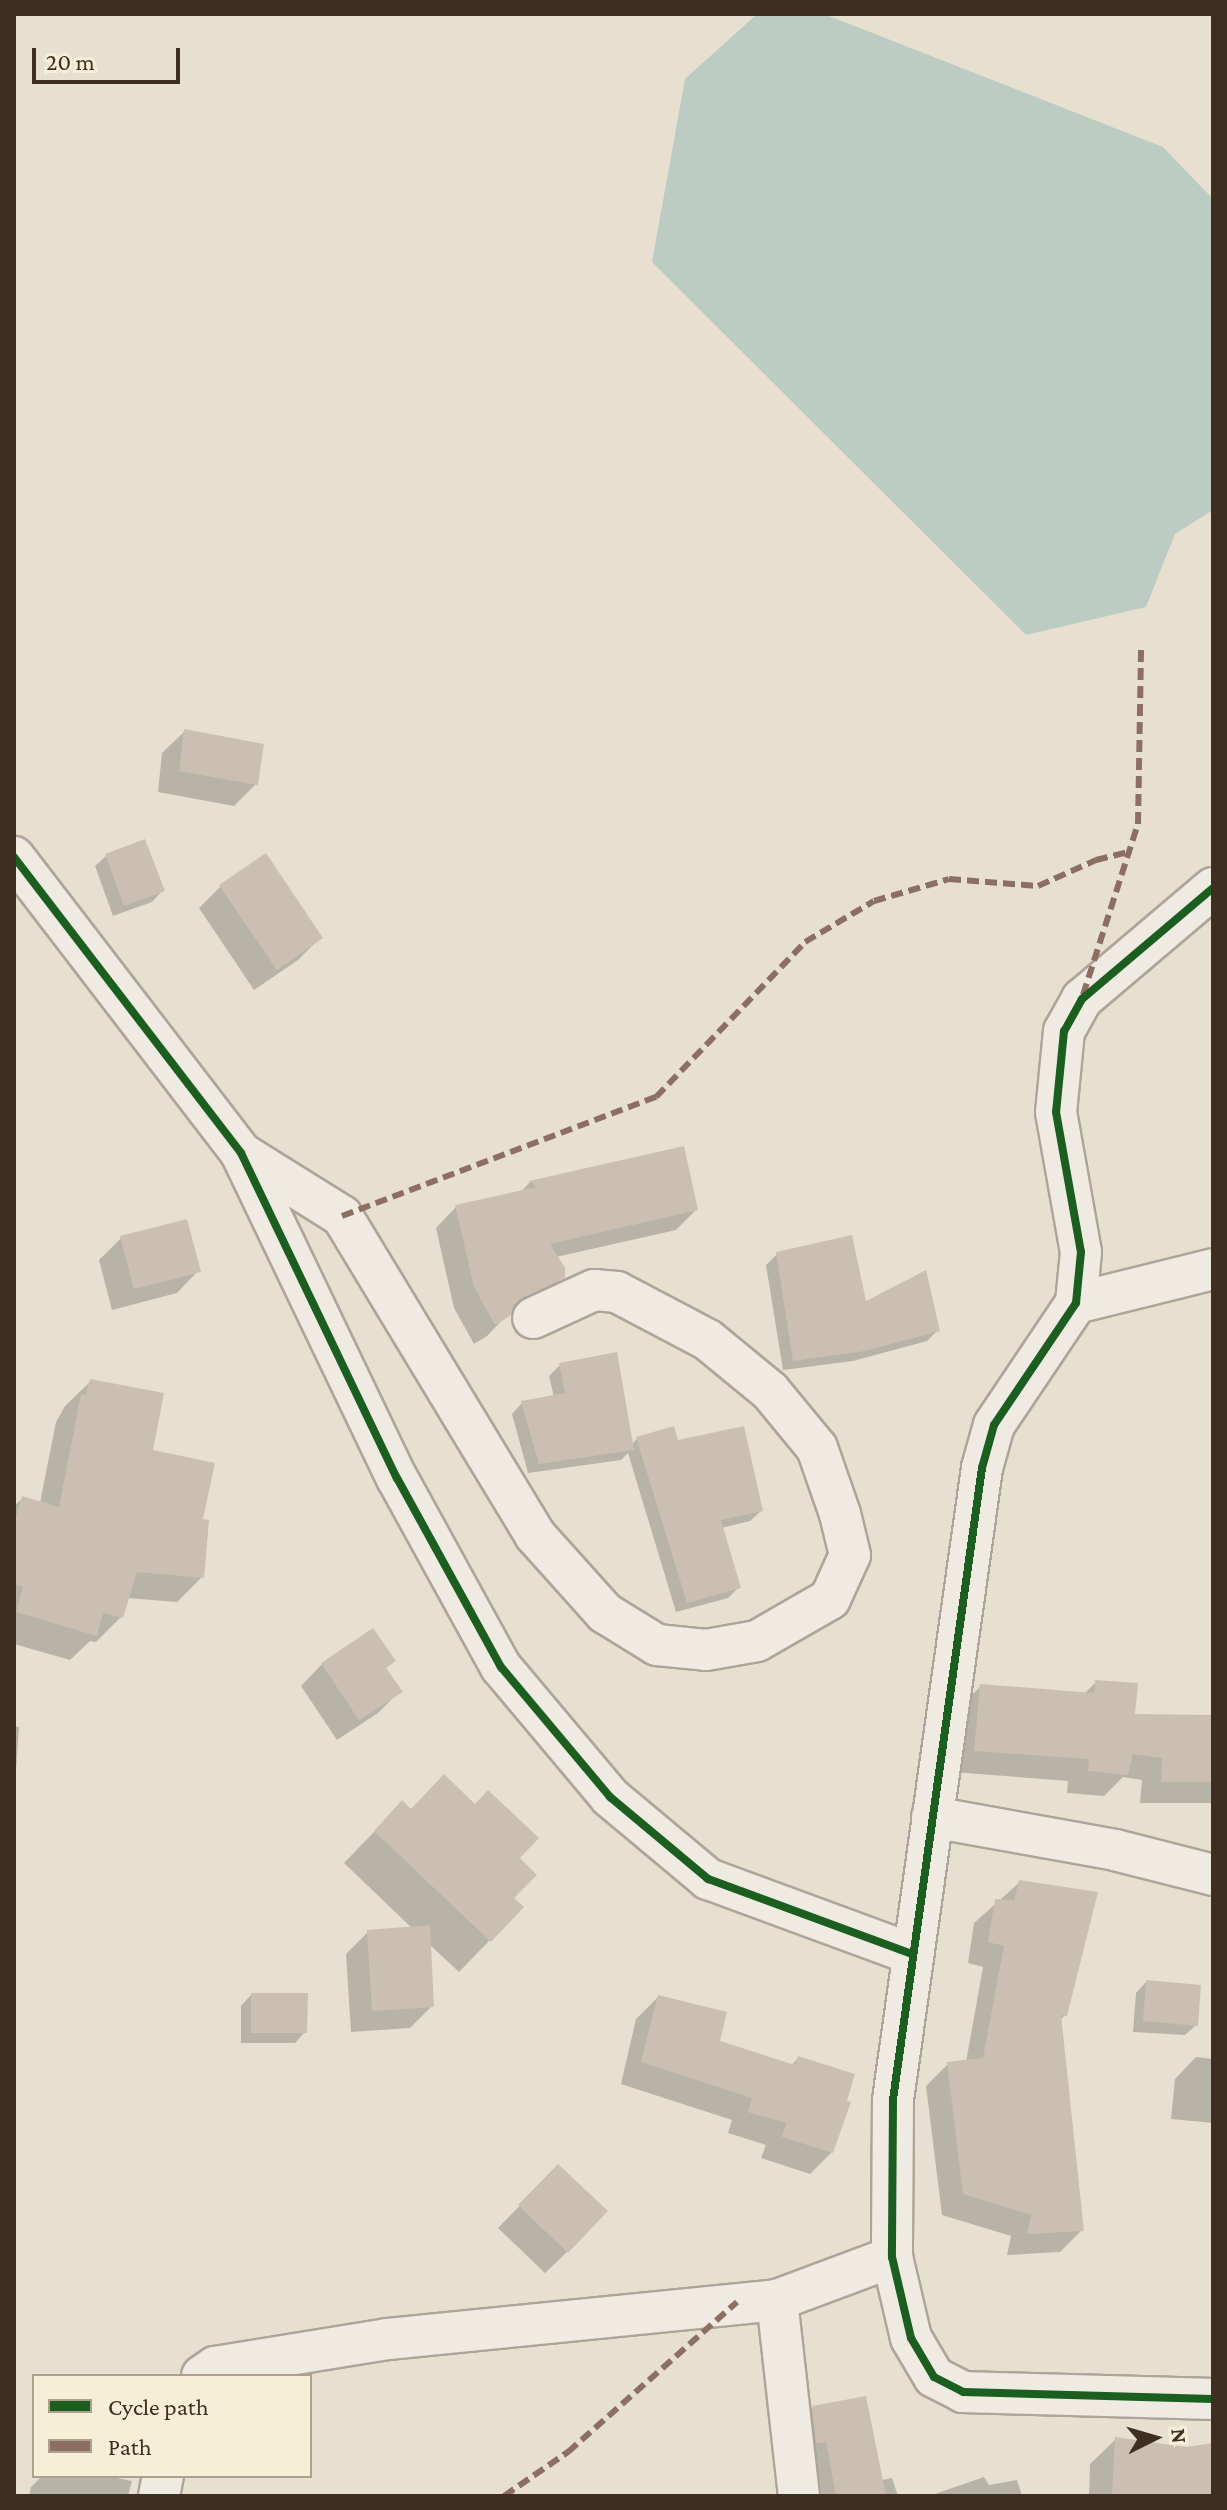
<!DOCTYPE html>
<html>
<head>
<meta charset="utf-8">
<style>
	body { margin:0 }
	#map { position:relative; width:1227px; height:2510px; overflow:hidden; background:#e7e0d1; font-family:"Crimson Pro",serif }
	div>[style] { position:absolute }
	.water>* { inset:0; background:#bcccc2 }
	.shadow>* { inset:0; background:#0003 }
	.building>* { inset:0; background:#cbbfb2 }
	.roads { filter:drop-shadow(2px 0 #ada599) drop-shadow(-2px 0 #ada599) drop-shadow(0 2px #ada599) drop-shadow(0 -2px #ada599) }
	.minor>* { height:40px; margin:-20px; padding:0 20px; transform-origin:20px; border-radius:20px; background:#efebe3 }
	.quiet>* { height:6px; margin-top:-3px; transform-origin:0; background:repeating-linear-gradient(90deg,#8d6e63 0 12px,transparent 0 18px) }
	.cycleway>* { height:8px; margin:-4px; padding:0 4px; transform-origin:4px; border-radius:4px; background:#1b5e20 }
	span { translate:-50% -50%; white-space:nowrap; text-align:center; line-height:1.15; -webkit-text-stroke:8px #f7eed8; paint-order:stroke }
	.frame { position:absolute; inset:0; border:16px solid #3d2e20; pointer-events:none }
	.legend { position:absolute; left:32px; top:2374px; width:280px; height:104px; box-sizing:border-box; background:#f7eed8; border:2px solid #ada18e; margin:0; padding:10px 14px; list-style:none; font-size:24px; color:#3d2e20 }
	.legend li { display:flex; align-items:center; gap:16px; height:40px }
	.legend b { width:40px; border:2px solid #ada18e }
	.north { position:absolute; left:1115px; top:2398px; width:80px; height:80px; -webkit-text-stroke:6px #f7eed8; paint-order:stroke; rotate:85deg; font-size:22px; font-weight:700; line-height:32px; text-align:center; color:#3d2e20 }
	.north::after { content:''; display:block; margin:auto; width:28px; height:36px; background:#3d2e20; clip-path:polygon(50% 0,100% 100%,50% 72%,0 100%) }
	.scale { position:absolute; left:32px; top:48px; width:148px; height:36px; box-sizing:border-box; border:4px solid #3d2e20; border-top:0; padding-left:10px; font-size:24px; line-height:28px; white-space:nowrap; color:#3d2e20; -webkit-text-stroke:6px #f7eed8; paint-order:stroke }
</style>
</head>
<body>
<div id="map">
	<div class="water">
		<i style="clip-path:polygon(757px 14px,824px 14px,1163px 147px,1213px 199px,1213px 510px,1175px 534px,1146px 607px,1026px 635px,652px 262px,685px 79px)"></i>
	</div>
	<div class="shadow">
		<i style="clip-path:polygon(184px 732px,256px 784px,234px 806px,158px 792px,162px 753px)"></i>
		<i style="clip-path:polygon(106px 856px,162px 891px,152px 902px,113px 916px,95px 866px)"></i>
		<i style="clip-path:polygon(221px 886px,320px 938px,298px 960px,254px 990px,199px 908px)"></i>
		<i style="clip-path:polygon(682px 1148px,696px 1210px,676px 1230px,556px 1257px,563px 1277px,542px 1298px,509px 1313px,487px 1336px,474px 1344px,454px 1308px,436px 1228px,456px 1207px,520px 1193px,530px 1182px)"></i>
		<i style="clip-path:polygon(121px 1238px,198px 1271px,177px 1293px,112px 1310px,99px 1260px)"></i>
		<i style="clip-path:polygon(777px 1254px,864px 1304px,938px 1330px,927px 1341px,853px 1361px,783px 1370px,766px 1265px)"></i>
		<i style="clip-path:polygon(560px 1365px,631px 1445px,637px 1439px,676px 1442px,761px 1511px,750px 1521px,721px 1528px,739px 1587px,728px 1598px,676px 1612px,628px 1453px,621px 1460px,528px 1473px,512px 1414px,522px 1403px,554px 1397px,549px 1376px)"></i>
		<i style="clip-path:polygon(91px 1381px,151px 1452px,201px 1521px,202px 1577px,177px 1602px,127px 1598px,121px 1617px,96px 1642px,90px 1641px,70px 1660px,14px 1644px,14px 1506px,23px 1498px,40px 1503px,56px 1422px,65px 1406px)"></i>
		<i style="clip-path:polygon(322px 1664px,385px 1669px,400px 1691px,378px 1713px,337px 1740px,301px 1686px)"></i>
		<i style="clip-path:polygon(1096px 1682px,1133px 1716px,1213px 1717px,1213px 1803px,1140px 1803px,1142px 1780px,1123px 1777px,1104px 1796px,1067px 1793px,1068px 1781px,953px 1772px,959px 1708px,981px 1686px,1083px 1695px)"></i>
		<i style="clip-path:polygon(14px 1726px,19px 1727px,14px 1800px)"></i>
		<i style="clip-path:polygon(402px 1803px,410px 1811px,475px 1806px,517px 1858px,512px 1898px,490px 1940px,459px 1972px,429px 1944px,432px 2006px,410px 2028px,351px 2032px,346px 1954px,368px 1932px,413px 1929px,344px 1863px)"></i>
		<i style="clip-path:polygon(1020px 1882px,1065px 2015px,1060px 2020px,1082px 2230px,1060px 2252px,1007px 2255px,1011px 2236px,942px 2215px,926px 2086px,948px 2064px,966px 2062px,983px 1967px,968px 1963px,974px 1923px)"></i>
		<i style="clip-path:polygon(1146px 1982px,1196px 2025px,1185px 2035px,1133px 2032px,1136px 1993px)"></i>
		<i style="clip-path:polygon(251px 1995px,305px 2032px,295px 2043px,241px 2043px,241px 2006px)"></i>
		<i style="clip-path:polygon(658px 1997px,718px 2042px,791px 2066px,798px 2058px,832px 2152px,810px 2174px,761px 2158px,766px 2145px,728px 2133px,732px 2120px,621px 2084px,636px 2019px)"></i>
		<i style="clip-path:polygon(1196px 2057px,1213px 2059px,1213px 2123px,1171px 2119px,1175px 2079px)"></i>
		<i style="clip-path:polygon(558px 2167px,567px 2252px,545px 2273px,498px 2228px)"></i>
		<i style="clip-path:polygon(813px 2408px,881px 2480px,892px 2478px,898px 2496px,813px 2496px,793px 2429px)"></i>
		<i style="clip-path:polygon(1116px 2439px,1186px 2449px,1213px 2445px,1213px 2496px,1089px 2496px,1090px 2464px)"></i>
		<i style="clip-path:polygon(42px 2476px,107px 2476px,132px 2481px,128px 2496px,29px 2496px,31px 2487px)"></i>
		<i style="clip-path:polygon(984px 2477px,989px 2485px,1017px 2480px,1022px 2496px,929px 2496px)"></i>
	</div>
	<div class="building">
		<i style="clip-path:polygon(184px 729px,264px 744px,258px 785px,179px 771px)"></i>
		<i style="clip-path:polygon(145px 839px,165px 891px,124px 906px,105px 854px)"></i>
		<i style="clip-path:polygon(266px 853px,323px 938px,277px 970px,219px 885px)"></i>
		<i style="clip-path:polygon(684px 1146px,698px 1210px,550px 1244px,565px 1268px,565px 1278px,523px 1298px,514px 1305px,510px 1316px,495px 1325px,474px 1287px,455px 1205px,537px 1187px,529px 1181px)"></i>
		<i style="clip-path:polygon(187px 1219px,201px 1272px,134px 1289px,120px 1236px)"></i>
		<i style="clip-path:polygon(852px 1235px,866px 1301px,926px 1270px,940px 1331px,865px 1351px,793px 1361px,776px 1252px)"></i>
		<i style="clip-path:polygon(617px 1352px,634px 1450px,539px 1464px,521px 1401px,565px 1393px,559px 1363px)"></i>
		<i style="clip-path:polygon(90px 1379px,164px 1393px,153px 1450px,215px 1463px,203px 1519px,209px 1520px,204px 1578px,137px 1572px,123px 1618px,103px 1613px,97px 1636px,16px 1612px,23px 1587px,14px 1584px,14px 1524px,22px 1496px,59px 1507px,81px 1394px,86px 1395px)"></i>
		<i style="clip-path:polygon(674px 1426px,678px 1440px,744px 1426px,763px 1511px,721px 1520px,741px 1588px,687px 1603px,636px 1437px)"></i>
		<i style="clip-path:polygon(373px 1628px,396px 1661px,386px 1668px,403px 1692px,359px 1720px,321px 1663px)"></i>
		<i style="clip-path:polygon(1095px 1680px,1138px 1683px,1135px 1714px,1213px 1715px,1213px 1782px,1161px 1782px,1162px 1758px,1133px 1754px,1128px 1775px,1088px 1771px,1089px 1759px,974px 1751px,980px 1684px,1094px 1693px)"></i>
		<i style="clip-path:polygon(444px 1774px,475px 1804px,488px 1790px,539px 1838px,520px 1858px,537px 1875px,514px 1898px,524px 1907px,491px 1942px,374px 1831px,402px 1800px,411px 1809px)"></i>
		<i style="clip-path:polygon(1019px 1880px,1098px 1892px,1067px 2016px,1061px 2015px,1084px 2231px,1027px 2234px,1031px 2215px,963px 2194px,947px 2062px,983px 2058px,1004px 1946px,988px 1942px,995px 1899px,1014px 1900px)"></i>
		<i style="clip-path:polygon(430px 1925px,434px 2007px,372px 2011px,367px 1930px)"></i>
		<i style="clip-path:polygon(1146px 1980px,1201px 1985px,1198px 2026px,1143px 2021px)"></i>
		<i style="clip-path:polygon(251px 1993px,308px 1993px,307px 2033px,251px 2033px)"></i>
		<i style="clip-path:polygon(658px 1995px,727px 2012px,720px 2041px,795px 2065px,798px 2056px,855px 2074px,847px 2101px,851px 2102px,833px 2153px,782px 2137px,786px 2123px,748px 2112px,752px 2098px,641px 2062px)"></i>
		<i style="clip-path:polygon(558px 2164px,608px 2211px,568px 2253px,518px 2205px)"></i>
		<i style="clip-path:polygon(866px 2396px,886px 2496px,836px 2496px,826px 2442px,816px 2443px,812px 2406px)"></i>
		<i style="clip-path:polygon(1115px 2437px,1186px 2447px,1213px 2443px,1213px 2496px,1112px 2496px)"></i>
	</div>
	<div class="roads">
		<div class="minor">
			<i style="left:14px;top:857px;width:373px;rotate:52.5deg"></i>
			<i style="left:241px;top:1153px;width:361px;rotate:64.4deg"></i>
			<i style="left:397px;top:1478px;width:216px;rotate:61.2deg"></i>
			<i style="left:501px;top:1667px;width:170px;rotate:50deg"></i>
			<i style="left:610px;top:1797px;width:128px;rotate:39.9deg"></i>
			<i style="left:708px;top:1879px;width:217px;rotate:20.2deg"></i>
			<i style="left:1213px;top:888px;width:172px;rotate:139.7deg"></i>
			<i style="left:1082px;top:999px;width:37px;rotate:119deg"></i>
			<i style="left:1064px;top:1031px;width:81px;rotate:95.6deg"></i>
			<i style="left:1056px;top:1112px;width:142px;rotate:79.9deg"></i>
			<i style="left:1081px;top:1252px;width:51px;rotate:95.6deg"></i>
			<i style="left:1076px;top:1303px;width:147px;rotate:123.9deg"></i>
			<i style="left:994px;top:1425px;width:45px;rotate:105.6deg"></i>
			<i style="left:982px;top:1468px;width:638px;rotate:98.02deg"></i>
			<i style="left:893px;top:2100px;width:157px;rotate:90.4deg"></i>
			<i style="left:892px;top:2257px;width:83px;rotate:76.8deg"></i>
			<i style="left:911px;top:2338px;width:45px;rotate:59.5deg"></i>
			<i style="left:934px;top:2377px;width:33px;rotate:27deg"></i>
			<i style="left:963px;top:2392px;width:250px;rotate:1.6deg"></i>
			<i style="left:241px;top:1153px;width:119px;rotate:32deg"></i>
			<i style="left:342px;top:1216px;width:373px;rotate:58.8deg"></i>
			<i style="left:535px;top:1535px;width:105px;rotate:48.1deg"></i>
			<i style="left:605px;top:1613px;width:61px;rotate:31.6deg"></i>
			<i style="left:657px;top:1645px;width:49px;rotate:5.8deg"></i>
			<i style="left:706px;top:1650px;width:52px;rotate:-10deg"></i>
			<i style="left:757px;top:1641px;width:84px;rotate:-29.9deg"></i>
			<i style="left:830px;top:1599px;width:48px;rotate:-65.6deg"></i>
			<i style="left:850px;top:1555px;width:42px;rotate:-103.7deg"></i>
			<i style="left:840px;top:1514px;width:70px;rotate:-109.2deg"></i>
			<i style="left:817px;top:1448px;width:74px;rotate:-129.5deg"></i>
			<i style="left:770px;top:1391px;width:80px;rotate:-140.6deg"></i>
			<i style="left:708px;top:1340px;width:103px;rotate:-152.2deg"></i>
			<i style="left:617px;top:1292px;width:23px;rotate:-175deg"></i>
			<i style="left:594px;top:1290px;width:67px;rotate:155.3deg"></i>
			<i style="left:1076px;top:1303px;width:141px;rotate:-13.9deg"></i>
			<i style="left:932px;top:1817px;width:186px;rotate:10.2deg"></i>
			<i style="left:1115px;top:1850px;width:101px;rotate:14.3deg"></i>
			<i style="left:777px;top:2300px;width:197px;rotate:83.6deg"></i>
			<i style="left:202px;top:2376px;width:16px;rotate:-35deg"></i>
			<i style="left:215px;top:2367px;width:175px;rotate:-9.2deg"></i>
			<i style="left:388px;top:2339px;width:391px;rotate:-5.7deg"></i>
			<i style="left:777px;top:2300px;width:123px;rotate:-20.5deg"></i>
			<i style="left:159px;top:2496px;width:20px;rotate:-79deg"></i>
		</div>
	</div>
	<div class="quiet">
		<i style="left:1083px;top:995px;width:180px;rotate:-72.2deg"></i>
		<i style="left:1138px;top:824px;width:175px;rotate:-89deg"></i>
		<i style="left:342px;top:1216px;width:336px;rotate:-20.8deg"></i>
		<i style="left:656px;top:1097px;width:215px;rotate:-46.1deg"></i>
		<i style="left:805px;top:942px;width:80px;rotate:-30.7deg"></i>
		<i style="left:874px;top:901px;width:78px;rotate:-16.3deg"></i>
		<i style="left:949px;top:879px;width:89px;rotate:4.5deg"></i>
		<i style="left:1038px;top:886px;width:64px;rotate:-24.1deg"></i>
		<i style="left:1096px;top:860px;width:36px;rotate:-14deg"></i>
		<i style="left:504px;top:2496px;width:78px;rotate:-34.5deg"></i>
		<i style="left:568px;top:2452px;width:226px;rotate:-41.6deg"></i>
	</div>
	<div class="cycleway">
		<i style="left:14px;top:857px;width:373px;rotate:52.5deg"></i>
		<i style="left:241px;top:1153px;width:361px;rotate:64.4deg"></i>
		<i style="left:397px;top:1478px;width:216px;rotate:61.2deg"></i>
		<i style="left:501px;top:1667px;width:170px;rotate:50deg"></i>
		<i style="left:610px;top:1797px;width:128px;rotate:39.9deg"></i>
		<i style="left:708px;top:1879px;width:217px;rotate:20.2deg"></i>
		<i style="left:1213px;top:888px;width:172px;rotate:139.7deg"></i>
		<i style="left:1082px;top:999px;width:37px;rotate:119deg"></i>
		<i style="left:1064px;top:1031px;width:81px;rotate:95.6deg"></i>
		<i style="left:1056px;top:1112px;width:142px;rotate:79.9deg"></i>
		<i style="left:1081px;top:1252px;width:51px;rotate:95.6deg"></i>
		<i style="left:1076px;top:1303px;width:147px;rotate:123.9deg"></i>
		<i style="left:994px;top:1425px;width:45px;rotate:105.6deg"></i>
		<i style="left:982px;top:1468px;width:638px;rotate:98.02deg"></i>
		<i style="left:893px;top:2100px;width:157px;rotate:90.4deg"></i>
		<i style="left:892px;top:2257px;width:83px;rotate:76.8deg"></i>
		<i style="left:911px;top:2338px;width:45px;rotate:59.5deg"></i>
		<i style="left:934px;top:2377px;width:33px;rotate:27deg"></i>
		<i style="left:963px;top:2392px;width:250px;rotate:1.6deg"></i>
	</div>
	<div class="frame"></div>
	<ul class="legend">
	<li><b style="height:10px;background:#1b5e20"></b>Cycle path</li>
	<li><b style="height:10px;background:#8d6e63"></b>Path</li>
	</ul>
	<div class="north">N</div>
	<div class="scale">20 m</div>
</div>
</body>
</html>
